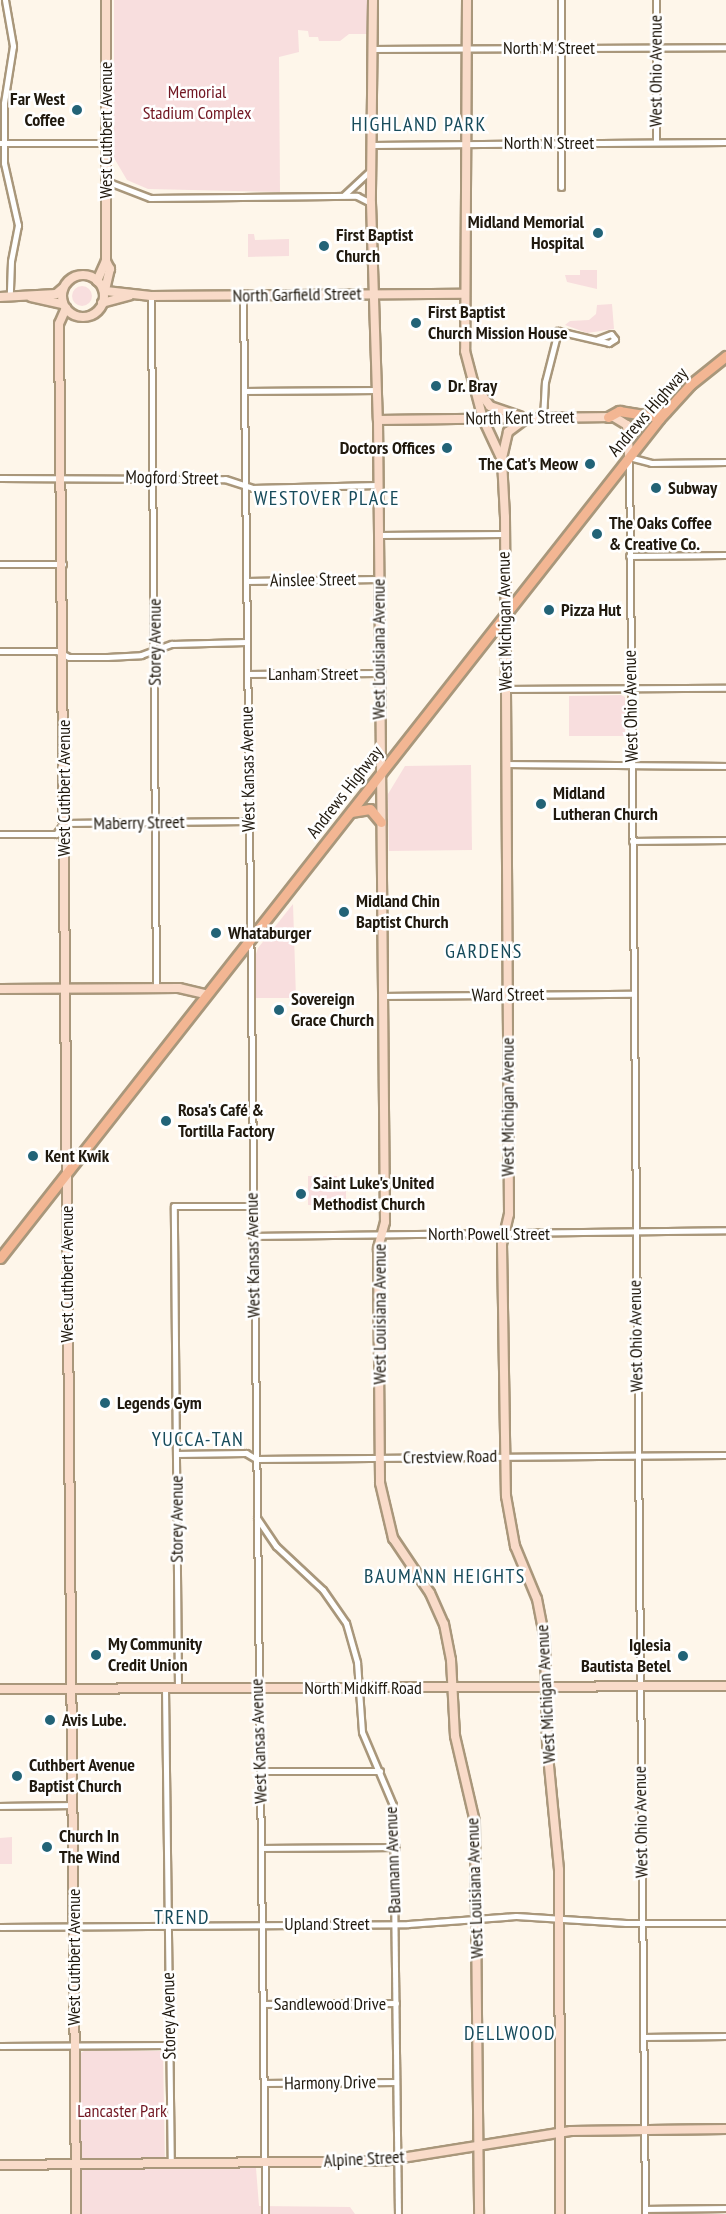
<!DOCTYPE html>
<html>
<head>
<meta charset="utf-8">
<style>
	body { margin:0 }
	#map { position:relative; width:726px; height:2214px; overflow:hidden; background:#fef6ea; font-family:"PT Sans Narrow",sans-serif }
	div>[style] { position:absolute }
	.green>* { inset:0; background:#f8dede }
	.round { border-radius:50% }
	.roads { filter:drop-shadow(2px 0 #a9977b) drop-shadow(-2px 0 #a9977b) drop-shadow(0 2px #a9977b) drop-shadow(0 -2px #a9977b) }
	.street>* { height:5px; margin:-2.5px; padding:0 2.5px; transform-origin:2.5px; border-radius:2.5px; background:#fff }
	.secondary>* { height:8px; margin:-4px; padding:0 4px; transform-origin:4px; border-radius:4px; background:#f9dbc9 }
	.secondary>.ring { margin:-4px; padding:0; box-sizing:content-box; background:none; border:8px solid #f9dbc9; border-radius:50% }
	.primary>* { height:9px; margin:-4.5px; padding:0 4.5px; transform-origin:4.5px; border-radius:4.5px; background:#f3b693 }
	.dots>* { width:16px; height:16px; translate:-50% -50%; box-sizing:border-box; border:3px solid #fff; border-radius:50% }
	span { translate:-50% -50%; white-space:nowrap; text-align:center; line-height:1.15; -webkit-text-stroke:5px #fff; paint-order:stroke }
	.street-label { font-size:18px; color:#20190e }
	.park-label { font-size:18px; color:#721722 }
	.poi-label { font-size:18px; color:#20190e; font-weight:700 }
	.right { translate:-100% -50%; text-align:right }
	.left { translate:0 -50%; text-align:left }
	.neighbourhood-label { font-size:20px; color:#174b5b; letter-spacing:1.5px }
</style>
</head>
<body>
<div id="map">
	<div class="green">
		<i style="clip-path:polygon(114px 0,367px 0,367px 34px,349px 34px,340px 41px,319px 41px,318px 37px,309px 37px,308px 31px,298px 30px,299px 52px,279px 57px,280px 192px,148px 189px,127px 180px,114px 158px)"></i>
		<i style="clip-path:polygon(248px 234px,254px 234px,255px 240px,289px 239px,289px 256px,248px 257px)"></i>
		<i style="clip-path:polygon(580px 270px,597px 270px,597px 289px,567px 282px,565px 275px,580px 275px)"></i>
		<i class="round" style="left:72px;top:286px;width:20px;height:20px"></i>
		<i style="clip-path:polygon(612px 304px,614px 329px,587px 333px,565px 325px,570px 321px,589px 320px,596px 314px,597px 305px)"></i>
		<i style="clip-path:polygon(621px 695px,625px 697px,625px 736px,569px 736px,569px 696px)"></i>
		<i style="clip-path:polygon(471px 765px,472px 850px,389px 851px,388px 794px,405px 766px)"></i>
		<i style="clip-path:polygon(293px 904px,296px 998px,255px 998px,254px 960px,258px 948px)"></i>
		<i style="clip-path:polygon(308px 1176px,337px 1176px,337px 1182px,346px 1182px,346px 1206px,308px 1205px)"></i>
		<i style="clip-path:polygon(12px 1837px,12px 1864px,0 1864px,0 1838px)"></i>
		<i style="clip-path:polygon(84px 2051px,163px 2051px,165px 2168px,256px 2168px,259px 2206px,350px 2207px,355px 2214px,80px 2214px,79px 2054px)"></i>
	</div>
	<div class="roads">
		<div class="street">
			<i style="left:5px;top:0;width:47px;rotate:80.1deg"></i>
			<i style="left:13px;top:46px;width:58px;rotate:99deg"></i>
			<i style="left:4px;top:103px;width:60px;rotate:90deg"></i>
			<i style="left:4px;top:163px;width:64px;rotate:77.3deg"></i>
			<i style="left:18px;top:225px;width:37px;rotate:101deg"></i>
			<i style="left:11px;top:261px;width:36px;rotate:92deg"></i>
			<i style="left:656px;top:0;width:142px;rotate:90deg"></i>
			<i style="left:373px;top:49px;width:353px;rotate:-0.3deg"></i>
			<i style="left:0;top:143px;width:106px"></i>
			<i style="left:372px;top:145px;width:354px;rotate:-0.5deg"></i>
			<i style="left:106px;top:181px;width:47px;rotate:21.1deg"></i>
			<i style="left:150px;top:198px;width:207px;rotate:-0.6deg"></i>
			<i style="left:357px;top:196px;width:16px;rotate:27deg"></i>
			<i style="left:561px;top:187px;width:187px;rotate:-90deg"></i>
			<i style="left:344px;top:195px;width:37px;rotate:-43deg"></i>
			<i style="left:151px;top:296px;width:692px;rotate:89.59deg"></i>
			<i style="left:243px;top:296px;width:1918px;rotate:89.34deg"></i>
			<i style="left:245px;top:391px;width:132px;rotate:-0.4deg"></i>
			<i style="left:543px;top:419px;width:37px;rotate:-87deg"></i>
			<i style="left:545px;top:382px;width:53px;rotate:-75.7deg"></i>
			<i style="left:558px;top:331px;width:52px;rotate:13.2deg"></i>
			<i style="left:609px;top:343px;width:7px;rotate:-34deg"></i>
			<i style="left:615px;top:339px;width:6px;rotate:-129deg"></i>
			<i style="left:611px;top:334px;width:14px;rotate:159deg"></i>
			<i style="left:0;top:478px;width:225px;rotate:0.3deg"></i>
			<i style="left:225px;top:479px;width:28px;rotate:18deg"></i>
			<i style="left:252px;top:488px;width:126px;rotate:-1.4deg"></i>
			<i style="left:379px;top:535px;width:125px;rotate:-0.5deg"></i>
			<i style="left:629px;top:556px;width:97px;rotate:-0.6deg"></i>
			<i style="left:0;top:564px;width:63px"></i>
			<i style="left:246px;top:581px;width:133px;rotate:-0.9deg"></i>
			<i style="left:0;top:651px;width:57px"></i>
			<i style="left:57px;top:651px;width:13px;rotate:27deg"></i>
			<i style="left:69px;top:657px;width:38px"></i>
			<i style="left:107px;top:657px;width:34px;rotate:-3deg"></i>
			<i style="left:141px;top:655px;width:33px;rotate:-20deg"></i>
			<i style="left:172px;top:644px;width:74px;rotate:-1.5deg"></i>
			<i style="left:247px;top:674px;width:132px;rotate:-0.4deg"></i>
			<i style="left:505px;top:689px;width:221px;rotate:-0.3deg"></i>
			<i style="left:506px;top:764px;width:220px;rotate:0.5deg"></i>
			<i style="left:0;top:834px;width:56px"></i>
			<i style="left:56px;top:834px;width:14px;rotate:-54deg"></i>
			<i style="left:64px;top:823px;width:184px;rotate:-0.6deg"></i>
			<i style="left:632px;top:841px;width:94px;rotate:-0.6deg"></i>
			<i style="left:383px;top:996px;width:250px;rotate:-0.5deg"></i>
			<i style="left:252px;top:1236px;width:474px;rotate:-0.7deg"></i>
			<i style="left:176px;top:1454px;width:70px;rotate:-0.8deg"></i>
			<i style="left:246px;top:1453px;width:12px;rotate:31deg"></i>
			<i style="left:256px;top:1459px;width:470px;rotate:-0.5deg"></i>
			<i style="left:257px;top:1518px;width:34px;rotate:56deg"></i>
			<i style="left:276px;top:1546px;width:64px;rotate:43.1deg"></i>
			<i style="left:323px;top:1590px;width:40px;rotate:55.1deg"></i>
			<i style="left:346px;top:1623px;width:41px;rotate:74.2deg"></i>
			<i style="left:357px;top:1662px;width:70px;rotate:85.9deg"></i>
			<i style="left:362px;top:1732px;width:79px;rotate:67deg"></i>
			<i style="left:393px;top:1805px;width:409px;rotate:89.3deg"></i>
			<i style="left:165px;top:1688px;width:475px;rotate:89.3deg"></i>
			<i style="left:178px;top:1688px;width:482px;rotate:-90.5deg"></i>
			<i style="left:174px;top:1206px;width:78px"></i>
			<i style="left:261px;top:1771px;width:119px"></i>
			<i style="left:0;top:1806px;width:73px;rotate:-0.8deg"></i>
			<i style="left:262px;top:1848px;width:134px;rotate:-0.4deg"></i>
			<i style="left:0;top:1927px;width:408px;rotate:-0.4deg"></i>
			<i style="left:408px;top:1924px;width:108px;rotate:-4.2deg"></i>
			<i style="left:516px;top:1916px;width:110px;rotate:3.6deg"></i>
			<i style="left:626px;top:1923px;width:100px"></i>
			<i style="left:263px;top:2004px;width:133px;rotate:-0.4deg"></i>
			<i style="left:643px;top:2037px;width:83px;rotate:-0.7deg"></i>
			<i style="left:0;top:2046px;width:170px;rotate:-0.3deg"></i>
			<i style="left:264px;top:2083px;width:132px;rotate:-0.4deg"></i>
			<i style="left:645px;top:2209px;width:81px;rotate:-0.7deg"></i>
			<i style="left:645px;top:2214px;width:1757px;rotate:-90.52deg"></i>
			<i style="left:629px;top:457px;width:23px;rotate:15deg"></i>
			<i style="left:651px;top:463px;width:75px;rotate:-0.8deg"></i>
		</div>
		<div class="secondary">
			<i style="left:373px;top:0;width:203px;rotate:90.6deg"></i>
			<i style="left:371px;top:203px;width:217px;rotate:88.2deg"></i>
			<i style="left:378px;top:420px;width:802px;rotate:89.5deg"></i>
			<i style="left:385px;top:1222px;width:28px;rotate:105deg"></i>
			<i style="left:378px;top:1249px;width:234px;rotate:89.5deg"></i>
			<i style="left:380px;top:1483px;width:57px;rotate:76.7deg"></i>
			<i style="left:393px;top:1538px;width:66px;rotate:56.1deg"></i>
			<i style="left:430px;top:1593px;width:34px;rotate:66deg"></i>
			<i style="left:444px;top:1624px;width:37px;rotate:79deg"></i>
			<i style="left:451px;top:1660px;width:76px;rotate:87deg"></i>
			<i style="left:455px;top:1736px;width:88px;rotate:76.9deg"></i>
			<i style="left:475px;top:1822px;width:392px;rotate:89.4deg"></i>
			<i style="left:467px;top:0;width:351px;rotate:90.3deg"></i>
			<i style="left:465px;top:351px;width:70px;rotate:75.2deg"></i>
			<i style="left:483px;top:419px;width:45px;rotate:65.1deg"></i>
			<i style="left:502px;top:460px;width:57px;rotate:87deg"></i>
			<i style="left:505px;top:517px;width:697px;rotate:89.67deg"></i>
			<i style="left:509px;top:1214px;width:31px;rotate:103deg"></i>
			<i style="left:502px;top:1244px;width:252px;rotate:89.1deg"></i>
			<i style="left:506px;top:1496px;width:51px;rotate:79.8deg"></i>
			<i style="left:515px;top:1546px;width:57px;rotate:67.5deg"></i>
			<i style="left:537px;top:1599px;width:42px;rotate:79deg"></i>
			<i style="left:545px;top:1640px;width:105px;rotate:88.9deg"></i>
			<i style="left:547px;top:1745px;width:126px;rotate:84.5deg"></i>
			<i style="left:559px;top:1870px;width:344px;rotate:89.8deg"></i>
			<i class="ring" style="left:62px;top:275px;width:34px;height:34px"></i>
			<i style="left:97px;top:281px;width:22px;rotate:-66deg"></i>
			<i style="left:105px;top:290px;width:22px;rotate:-77deg"></i>
			<i style="left:110px;top:269px;width:9px;rotate:-117deg"></i>
			<i style="left:106px;top:261px;width:261px;rotate:-90deg"></i>
			<i style="left:106px;top:291px;width:45px;rotate:6.3deg"></i>
			<i style="left:151px;top:296px;width:314px;rotate:-0.4deg"></i>
			<i style="left:0;top:297px;width:56px;rotate:-3.1deg"></i>
			<i style="left:56px;top:294px;width:8px;rotate:-40deg"></i>
			<i style="left:31px;top:297px;width:32px;rotate:13deg"></i>
			<i style="left:102px;top:303px;width:28px;rotate:-15deg"></i>
			<i style="left:66px;top:308px;width:17px;rotate:114deg"></i>
			<i style="left:59px;top:324px;width:1890px;rotate:89.48deg"></i>
			<i style="left:478px;top:390px;width:20px;rotate:53deg"></i>
			<i style="left:490px;top:406px;width:31px;rotate:19deg"></i>
			<i style="left:378px;top:420px;width:236px;rotate:-0.7deg"></i>
			<i style="left:614px;top:417px;width:15px;rotate:32deg"></i>
			<i style="left:627px;top:425px;width:32px;rotate:86deg"></i>
			<i style="left:502px;top:458px;width:27px;rotate:-77deg"></i>
			<i style="left:508px;top:432px;width:20px;rotate:-37deg"></i>
			<i style="left:0;top:989px;width:179px;rotate:-0.3deg"></i>
			<i style="left:179px;top:988px;width:28px;rotate:13deg"></i>
			<i style="left:0;top:1689px;width:726px;rotate:-0.24deg"></i>
			<i style="left:0;top:2165px;width:383px;rotate:-0.6deg"></i>
			<i style="left:383px;top:2161px;width:190px;rotate:-9.1deg"></i>
			<i style="left:571px;top:2131px;width:155px;rotate:-0.7deg"></i>
		</div>
		<div class="primary">
			<i style="left:608px;top:417px;width:13px;rotate:-29deg"></i>
			<i style="left:619px;top:411px;width:33px;rotate:9deg"></i>
			<i style="left:652px;top:416px;width:14px;rotate:-17deg"></i>
			<i style="left:351px;top:812px;width:19px;rotate:-9deg"></i>
			<i style="left:370px;top:809px;width:17px;rotate:50deg"></i>
			<i style="left:0;top:1258px;width:1067px;rotate:-51.85deg"></i>
			<i style="left:659px;top:419px;width:47px;rotate:-47.6deg"></i>
			<i style="left:691px;top:384px;width:45px;rotate:-38.7deg"></i>
		</div>
	</div>
	<div class="dots">
		<i style="left:77px;top:110px;background:#226377"></i>
		<i style="left:598px;top:233px;background:#226377"></i>
		<i style="left:324px;top:246px;background:#226377"></i>
		<i style="left:416px;top:323px;background:#226377"></i>
		<i style="left:436px;top:386px;background:#226377"></i>
		<i style="left:447px;top:448px;background:#226377"></i>
		<i style="left:590px;top:464px;background:#226377"></i>
		<i style="left:656px;top:488px;background:#226377"></i>
		<i style="left:597px;top:534px;background:#226377"></i>
		<i style="left:549px;top:610px;background:#226377"></i>
		<i style="left:541px;top:804px;background:#226377"></i>
		<i style="left:344px;top:912px;background:#226377"></i>
		<i style="left:216px;top:933px;background:#226377"></i>
		<i style="left:279px;top:1010px;background:#226377"></i>
		<i style="left:166px;top:1121px;background:#226377"></i>
		<i style="left:33px;top:1156px;background:#226377"></i>
		<i style="left:301px;top:1194px;background:#226377"></i>
		<i style="left:105px;top:1403px;background:#226377"></i>
		<i style="left:96px;top:1655px;background:#226377"></i>
		<i style="left:683px;top:1656px;background:#226377"></i>
		<i style="left:50px;top:1720px;background:#226377"></i>
		<i style="left:17px;top:1776px;background:#226377"></i>
		<i style="left:47px;top:1847px;background:#226377"></i>
	</div>
	<div class="street-label">
		<span style="left:549px;top:48px">North M Street</span>
		<span style="left:656px;top:71px;rotate:-90deg">West Ohio Avenue</span>
		<span style="left:106px;top:130px;rotate:-90deg">West Cuthbert Avenue</span>
		<span style="left:549px;top:143px">North N Street</span>
		<span style="left:297px;top:295px;rotate:-1deg">North Garfield Street</span>
		<span style="left:648px;top:412px;rotate:-49deg">Andrews Highway</span>
		<span style="left:520px;top:418px;rotate:-1deg">North Kent Street</span>
		<span style="left:172px;top:478px;rotate:1deg">Mogford Street</span>
		<span style="left:313px;top:580px;rotate:-1deg">Ainslee Street</span>
		<span style="left:505px;top:621px;rotate:-91deg">West Michigan Avenue</span>
		<span style="left:155px;top:642px;rotate:-90deg">Storey Avenue</span>
		<span style="left:379px;top:649px;rotate:-90deg">West Louisiana Avenue</span>
		<span style="left:313px;top:674px">Lanham Street</span>
		<span style="left:631px;top:706px;rotate:-91deg">West Ohio Avenue</span>
		<span style="left:248px;top:769px;rotate:-91deg">West Kansas Avenue</span>
		<span style="left:64px;top:788px;rotate:-90deg">West Cuthbert Avenue</span>
		<span style="left:345px;top:792px;rotate:-52deg">Andrews Highway</span>
		<span style="left:139px;top:823px;rotate:-1deg">Maberry Street</span>
		<span style="left:508px;top:995px;rotate:-1deg">Ward Street</span>
		<span style="left:508px;top:1107px;rotate:-90deg">West Michigan Avenue</span>
		<span style="left:489px;top:1234px">North Powell Street</span>
		<span style="left:253px;top:1255px;rotate:-91deg">West Kansas Avenue</span>
		<span style="left:67px;top:1274px;rotate:-90deg">West Cuthbert Avenue</span>
		<span style="left:380px;top:1314px;rotate:-90deg">West Louisiana Avenue</span>
		<span style="left:636px;top:1336px;rotate:-91deg">West Ohio Avenue</span>
		<span style="left:450px;top:1457px;rotate:-1deg">Crestview Road</span>
		<span style="left:177px;top:1519px;rotate:-90deg">Storey Avenue</span>
		<span style="left:363px;top:1688px">North Midkiff Road</span>
		<span style="left:546px;top:1694px;rotate:-93deg">West Michigan Avenue</span>
		<span style="left:259px;top:1741px;rotate:-92deg">West Kansas Avenue</span>
		<span style="left:641px;top:1822px;rotate:-91deg">West Ohio Avenue</span>
		<span style="left:393px;top:1860px;rotate:-92deg">Baumann Avenue</span>
		<span style="left:475px;top:1888px;rotate:-92deg">West Louisiana Avenue</span>
		<span style="left:327px;top:1924px">Upland Street</span>
		<span style="left:74px;top:1957px;rotate:-90deg">West Cuthbert Avenue</span>
		<span style="left:330px;top:2004px">Sandlewood Drive</span>
		<span style="left:169px;top:2016px;rotate:-91deg">Storey Avenue</span>
		<span style="left:330px;top:2083px;rotate:-1deg">Harmony Drive</span>
		<span style="left:364px;top:2159px;rotate:-3deg">Alpine Street</span>
	</div>
	<div class="park-label">
		<span style="left:197px;top:103px">Memorial<br>Stadium Complex</span>
		<span style="left:122px;top:2111px">Lancaster Park</span>
	</div>
	<div class="poi-label">
		<span class="right" style="left:65px;top:110px">Far West<br>Coffee</span>
		<span class="right" style="left:584px;top:233px">Midland Memorial<br>Hospital</span>
		<span class="left" style="left:336px;top:246px">First Baptist<br>Church</span>
		<span class="left" style="left:428px;top:323px">First Baptist<br>Church Mission House</span>
		<span class="left" style="left:448px;top:386px">Dr. Bray</span>
		<span class="right" style="left:435px;top:448px">Doctors Offices</span>
		<span class="right" style="left:578px;top:464px">The Cat's Meow</span>
		<span class="left" style="left:668px;top:488px">Subway</span>
		<span class="left" style="left:609px;top:534px">The Oaks Coffee<br>&amp; Creative Co.</span>
		<span class="left" style="left:561px;top:610px">Pizza Hut</span>
		<span class="left" style="left:553px;top:804px">Midland<br>Lutheran Church</span>
		<span class="left" style="left:356px;top:912px">Midland Chin<br>Baptist Church</span>
		<span class="left" style="left:228px;top:933px">Whataburger</span>
		<span class="left" style="left:291px;top:1010px">Sovereign<br>Grace Church</span>
		<span class="left" style="left:178px;top:1121px">Rosa's Café &amp;<br>Tortilla Factory</span>
		<span class="left" style="left:45px;top:1156px">Kent Kwik</span>
		<span class="left" style="left:313px;top:1194px">Saint Luke's United<br>Methodist Church</span>
		<span class="left" style="left:117px;top:1403px">Legends Gym</span>
		<span class="left" style="left:108px;top:1655px">My Community<br>Credit Union</span>
		<span class="right" style="left:671px;top:1656px">Iglesia<br>Bautista Betel</span>
		<span class="left" style="left:62px;top:1720px">Avis Lube.</span>
		<span class="left" style="left:29px;top:1776px">Cuthbert Avenue<br>Baptist Church</span>
		<span class="left" style="left:59px;top:1847px">Church In<br>The Wind</span>
	</div>
	<div class="neighbourhood-label">
		<span style="left:419px;top:124px">HIGHLAND PARK</span>
		<span style="left:327px;top:498px">WESTOVER PLACE</span>
		<span style="left:484px;top:951px">GARDENS</span>
		<span style="left:198px;top:1439px">YUCCA-TAN</span>
		<span style="left:445px;top:1576px">BAUMANN HEIGHTS</span>
		<span style="left:182px;top:1917px">TREND</span>
		<span style="left:510px;top:2033px">DELLWOOD</span>
	</div>
</div>
</body>
</html>
